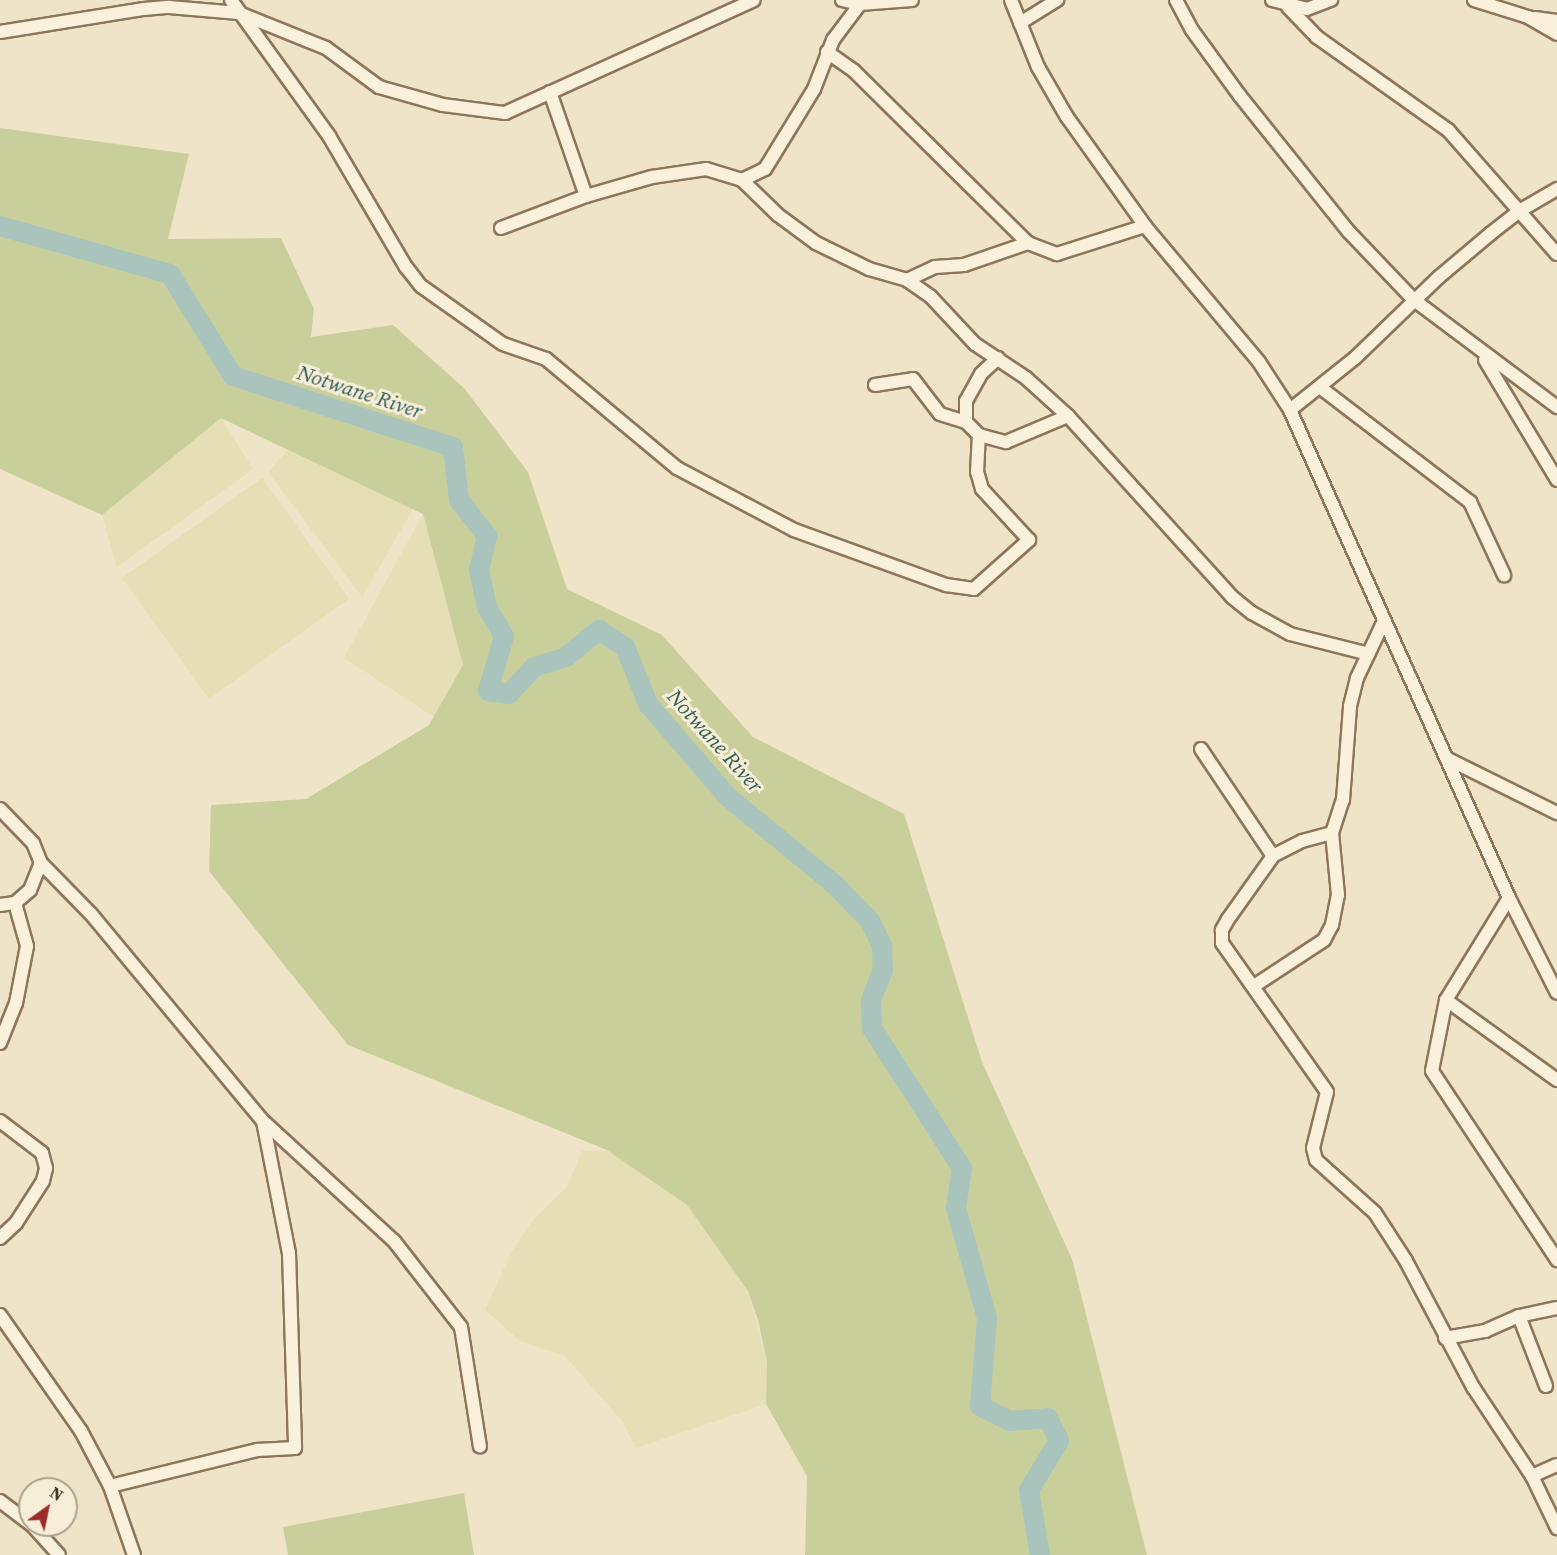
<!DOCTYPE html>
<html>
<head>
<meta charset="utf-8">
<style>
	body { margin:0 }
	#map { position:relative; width:1557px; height:1555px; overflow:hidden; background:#f0e4c8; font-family:"Source Serif 4",serif }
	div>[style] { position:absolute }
	.farmland>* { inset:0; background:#e6deb5 }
	.green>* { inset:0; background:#c9cf9b }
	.river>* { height:20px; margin:-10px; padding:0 10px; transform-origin:10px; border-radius:10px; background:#a9c4bc }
	.roads { filter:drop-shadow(2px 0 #8d765c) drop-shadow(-2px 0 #8d765c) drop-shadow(0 2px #8d765c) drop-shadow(0 -2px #8d765c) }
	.minor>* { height:12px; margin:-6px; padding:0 6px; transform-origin:6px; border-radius:6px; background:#faf1dc }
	span { translate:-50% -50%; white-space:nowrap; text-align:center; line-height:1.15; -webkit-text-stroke:6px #f7eed8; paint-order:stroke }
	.water-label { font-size:21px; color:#2f5d5a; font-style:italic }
	.north { position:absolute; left:18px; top:1477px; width:60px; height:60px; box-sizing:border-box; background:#f7eed8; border:2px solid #ada18e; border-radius:50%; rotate:33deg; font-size:16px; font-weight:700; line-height:24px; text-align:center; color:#3d2e20 }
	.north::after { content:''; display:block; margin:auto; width:21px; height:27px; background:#9e2a2b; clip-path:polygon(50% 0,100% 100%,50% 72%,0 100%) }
</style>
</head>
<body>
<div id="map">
	<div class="farmland">
		<i style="clip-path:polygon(221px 418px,253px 469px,117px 567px,102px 515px)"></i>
		<i style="clip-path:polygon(288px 450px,413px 509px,362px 597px,268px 472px)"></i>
		<i style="clip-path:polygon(262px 478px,349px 599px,209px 699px,122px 578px)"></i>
		<i style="clip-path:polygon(423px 514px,463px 665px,434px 717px,344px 658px)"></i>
		<i style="clip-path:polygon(607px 1150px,687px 1205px,748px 1291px,767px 1362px,766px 1404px,636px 1448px,622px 1421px,565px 1356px,520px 1341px,485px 1310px,512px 1251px,534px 1219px,567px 1187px,582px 1151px)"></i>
	</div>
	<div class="green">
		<i style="clip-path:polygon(0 128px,189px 154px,168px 239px,281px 238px,314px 309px,311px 337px,393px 325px,464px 388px,528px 472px,567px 589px,662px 635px,753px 737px,904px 814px,982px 1062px,1072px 1259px,1147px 1555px,805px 1555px,807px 1476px,766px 1404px,767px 1362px,758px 1320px,748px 1291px,687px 1205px,607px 1150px,348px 1045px,209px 871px,211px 805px,306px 799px,429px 725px,463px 665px,423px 514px,221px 418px,102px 515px,0 469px)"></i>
		<i style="clip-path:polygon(464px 1493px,474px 1555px,288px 1555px,283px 1527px)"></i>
	</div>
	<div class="river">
		<i style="left:0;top:226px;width:177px;rotate:15.8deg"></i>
		<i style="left:170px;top:274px;width:120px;rotate:58.3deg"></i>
		<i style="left:233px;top:376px;width:231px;rotate:17.9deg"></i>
		<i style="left:453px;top:447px;width:53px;rotate:83.5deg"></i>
		<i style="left:459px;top:500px;width:46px;rotate:52.1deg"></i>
		<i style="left:487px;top:536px;width:35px;rotate:103deg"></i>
		<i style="left:479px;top:570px;width:38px;rotate:78deg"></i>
		<i style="left:487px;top:607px;width:34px;rotate:60deg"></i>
		<i style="left:504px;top:636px;width:57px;rotate:106.2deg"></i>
		<i style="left:488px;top:691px;width:21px;rotate:8deg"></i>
		<i style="left:509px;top:694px;width:37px;rotate:-47deg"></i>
		<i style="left:534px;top:667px;width:34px;rotate:-17deg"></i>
		<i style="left:566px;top:657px;width:43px;rotate:-39.3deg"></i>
		<i style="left:599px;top:630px;width:31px;rotate:33deg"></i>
		<i style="left:625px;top:647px;width:61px;rotate:68deg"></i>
		<i style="left:648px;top:704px;width:123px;rotate:49.3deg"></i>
		<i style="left:728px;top:797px;width:137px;rotate:39.4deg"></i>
		<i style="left:834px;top:884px;width:52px;rotate:45.8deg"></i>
		<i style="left:870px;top:921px;width:28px;rotate:64deg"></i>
		<i style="left:882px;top:946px;width:24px;rotate:88deg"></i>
		<i style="left:883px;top:970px;width:32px;rotate:112deg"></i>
		<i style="left:871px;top:1000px;width:28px;rotate:88deg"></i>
		<i style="left:872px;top:1028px;width:166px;rotate:57.3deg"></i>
		<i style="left:962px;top:1168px;width:40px;rotate:98.5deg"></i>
		<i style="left:956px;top:1208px;width:114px;rotate:74.3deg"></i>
		<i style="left:987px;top:1318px;width:88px;rotate:94.5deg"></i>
		<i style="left:980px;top:1406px;width:33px;rotate:27deg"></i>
		<i style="left:1009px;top:1421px;width:39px;rotate:-4deg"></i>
		<i style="left:1048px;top:1418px;width:25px;rotate:64deg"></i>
		<i style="left:1059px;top:1441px;width:57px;rotate:121.5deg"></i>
		<i style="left:1029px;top:1490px;width:66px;rotate:80.4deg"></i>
	</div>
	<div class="roads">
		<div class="minor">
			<i style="left:231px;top:0;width:168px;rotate:54.2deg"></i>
			<i style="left:329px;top:136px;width:152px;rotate:59.6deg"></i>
			<i style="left:406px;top:267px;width:24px;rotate:52deg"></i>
			<i style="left:421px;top:286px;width:100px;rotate:35.3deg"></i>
			<i style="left:503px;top:344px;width:46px;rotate:19.2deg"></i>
			<i style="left:546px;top:359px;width:170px;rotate:39.8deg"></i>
			<i style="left:677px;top:468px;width:132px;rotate:27.9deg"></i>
			<i style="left:794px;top:530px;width:162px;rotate:19.9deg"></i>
			<i style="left:946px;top:585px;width:28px;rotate:8deg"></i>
			<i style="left:974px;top:589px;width:74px;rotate:-41.7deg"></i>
			<i style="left:1029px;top:540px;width:69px;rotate:-132.7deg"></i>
			<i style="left:982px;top:489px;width:18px;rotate:-106deg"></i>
			<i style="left:977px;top:472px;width:37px;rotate:-87deg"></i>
			<i style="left:842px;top:0;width:18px;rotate:13deg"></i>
			<i style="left:860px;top:4px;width:52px;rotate:-4.4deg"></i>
			<i style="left:1011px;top:0;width:72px;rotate:68.1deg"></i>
			<i style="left:1038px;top:67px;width:58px;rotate:59.9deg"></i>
			<i style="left:1067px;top:117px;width:134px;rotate:54.4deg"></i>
			<i style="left:1145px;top:226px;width:177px;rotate:50deg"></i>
			<i style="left:1259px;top:362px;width:57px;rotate:57.1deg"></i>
			<i style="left:1290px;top:410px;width:535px;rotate:65.83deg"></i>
			<i style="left:1509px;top:898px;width:106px;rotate:63.2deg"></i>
			<i style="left:1176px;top:0;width:34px;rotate:62deg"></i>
			<i style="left:1192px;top:30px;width:82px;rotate:54deg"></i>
			<i style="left:1240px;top:96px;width:174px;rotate:51.3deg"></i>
			<i style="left:1349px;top:232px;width:94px;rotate:46.3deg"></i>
			<i style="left:1414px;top:300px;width:179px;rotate:36.8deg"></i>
			<i style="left:1272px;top:0;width:36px;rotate:14deg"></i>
			<i style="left:1307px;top:9px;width:26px;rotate:-21deg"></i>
			<i style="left:1474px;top:0;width:57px;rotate:17.5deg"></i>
			<i style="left:1528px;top:17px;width:34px;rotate:30deg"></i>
			<i style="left:1288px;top:7px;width:42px;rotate:46deg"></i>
			<i style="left:1317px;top:37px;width:161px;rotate:35.4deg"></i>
			<i style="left:1448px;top:130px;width:165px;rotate:48.7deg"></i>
			<i style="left:1535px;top:18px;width:22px;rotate:8deg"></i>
			<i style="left:1020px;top:23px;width:44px;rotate:-31.9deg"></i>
			<i style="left:0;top:32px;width:146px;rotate:-9.1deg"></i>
			<i style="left:144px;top:9px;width:25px;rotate:-5deg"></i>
			<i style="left:169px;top:7px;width:70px;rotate:4.9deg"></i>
			<i style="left:239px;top:13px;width:94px;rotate:21.9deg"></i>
			<i style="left:326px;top:48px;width:66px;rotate:36.3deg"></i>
			<i style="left:379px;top:87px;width:66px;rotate:15.7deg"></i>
			<i style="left:443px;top:105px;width:63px;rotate:7.4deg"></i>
			<i style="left:505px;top:113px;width:273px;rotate:-24.4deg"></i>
			<i style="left:827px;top:52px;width:33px;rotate:35deg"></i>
			<i style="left:854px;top:71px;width:245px;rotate:44.7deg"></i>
			<i style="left:1028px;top:243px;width:31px;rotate:21deg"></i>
			<i style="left:1057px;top:254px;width:92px;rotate:-17.7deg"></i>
			<i style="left:550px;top:92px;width:110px;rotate:70.9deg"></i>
			<i style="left:742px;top:180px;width:50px;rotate:44.2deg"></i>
			<i style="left:778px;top:215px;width:47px;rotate:36.4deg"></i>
			<i style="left:816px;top:243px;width:59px;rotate:26.1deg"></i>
			<i style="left:869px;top:269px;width:40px;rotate:16deg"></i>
			<i style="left:907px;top:280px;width:31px;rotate:-25deg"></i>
			<i style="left:935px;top:267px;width:29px;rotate:-4deg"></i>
			<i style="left:964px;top:265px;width:68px;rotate:-19deg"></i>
			<i style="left:501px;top:228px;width:91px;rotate:-20.6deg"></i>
			<i style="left:586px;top:196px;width:69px;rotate:-16.1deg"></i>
			<i style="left:652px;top:177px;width:55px;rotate:-8.4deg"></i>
			<i style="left:706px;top:169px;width:38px;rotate:17deg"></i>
			<i style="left:742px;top:180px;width:25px;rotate:-26deg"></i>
			<i style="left:765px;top:169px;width:94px;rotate:-58.5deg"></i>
			<i style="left:814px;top:89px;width:53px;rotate:-68.8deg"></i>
			<i style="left:833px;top:40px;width:45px;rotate:-53.1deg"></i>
			<i style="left:907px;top:280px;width:29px;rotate:35deg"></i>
			<i style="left:931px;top:297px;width:64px;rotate:46.9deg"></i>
			<i style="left:975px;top:344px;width:61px;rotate:33.7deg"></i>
			<i style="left:1026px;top:378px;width:57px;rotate:42.1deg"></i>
			<i style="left:1068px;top:416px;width:244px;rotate:47.8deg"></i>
			<i style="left:1232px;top:597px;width:26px;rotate:39deg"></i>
			<i style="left:1252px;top:613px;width:43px;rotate:28.9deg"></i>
			<i style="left:1290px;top:634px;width:81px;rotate:14.2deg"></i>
			<i style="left:998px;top:358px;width:23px;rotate:137deg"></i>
			<i style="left:981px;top:374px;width:31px;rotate:119deg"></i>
			<i style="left:966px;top:401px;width:21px;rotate:90deg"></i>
			<i style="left:966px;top:422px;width:18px;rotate:45deg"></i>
			<i style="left:979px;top:435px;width:28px;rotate:15deg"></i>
			<i style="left:1006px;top:442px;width:67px;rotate:-22.8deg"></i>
			<i style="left:1485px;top:360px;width:140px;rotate:59deg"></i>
			<i style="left:875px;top:385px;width:38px;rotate:-9deg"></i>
			<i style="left:913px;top:379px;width:44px;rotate:52.4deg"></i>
			<i style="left:940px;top:414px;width:27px;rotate:17deg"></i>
			<i style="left:1321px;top:388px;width:188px;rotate:37.4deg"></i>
			<i style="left:1470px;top:502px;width:81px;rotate:65deg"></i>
			<i style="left:1290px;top:410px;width:83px;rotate:-38.7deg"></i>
			<i style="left:1355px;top:358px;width:117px;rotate:-44deg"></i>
			<i style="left:1439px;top:277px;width:67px;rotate:-40.1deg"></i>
			<i style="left:1490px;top:234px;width:39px;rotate:-38deg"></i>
			<i style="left:1521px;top:210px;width:42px;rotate:-30.3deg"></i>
			<i style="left:1201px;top:749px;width:129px;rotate:56.1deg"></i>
			<i style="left:1448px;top:759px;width:122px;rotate:26.4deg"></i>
			<i style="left:0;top:809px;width:47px;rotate:45.9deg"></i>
			<i style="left:33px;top:843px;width:22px;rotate:68deg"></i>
			<i style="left:41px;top:863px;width:71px;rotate:45.6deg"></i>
			<i style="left:91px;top:914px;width:269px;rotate:50.3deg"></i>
			<i style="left:263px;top:1121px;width:135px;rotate:78.9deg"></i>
			<i style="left:289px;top:1253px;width:195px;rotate:88.2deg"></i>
			<i style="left:295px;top:1448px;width:38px;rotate:177deg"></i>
			<i style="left:257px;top:1450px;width:151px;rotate:166.2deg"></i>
			<i style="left:1332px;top:833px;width:31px;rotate:165deg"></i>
			<i style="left:1302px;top:841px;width:33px;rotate:153deg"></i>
			<i style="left:1273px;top:856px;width:77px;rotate:125.5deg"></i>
			<i style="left:1228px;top:919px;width:13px;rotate:119deg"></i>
			<i style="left:1222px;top:930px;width:13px;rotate:90deg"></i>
			<i style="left:1222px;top:943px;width:182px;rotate:54.8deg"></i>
			<i style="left:1327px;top:1092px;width:58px;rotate:104deg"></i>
			<i style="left:1313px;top:1148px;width:12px;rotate:76deg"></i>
			<i style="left:1316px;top:1160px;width:79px;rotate:41.9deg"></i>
			<i style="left:1375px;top:1213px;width:57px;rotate:57.1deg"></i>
			<i style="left:1406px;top:1261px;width:143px;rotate:62deg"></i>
			<i style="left:1473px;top:1387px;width:107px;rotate:56.5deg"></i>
			<i style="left:1532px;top:1476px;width:58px;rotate:64.3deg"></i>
			<i style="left:1509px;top:898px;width:120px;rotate:121.7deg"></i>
			<i style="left:1446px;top:1000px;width:72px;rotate:101.2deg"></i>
			<i style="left:1432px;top:1071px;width:227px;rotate:56.5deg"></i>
			<i style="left:0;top:905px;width:15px;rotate:-8deg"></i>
			<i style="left:15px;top:903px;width:20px;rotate:-41deg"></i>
			<i style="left:30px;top:890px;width:29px;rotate:-68deg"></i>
			<i style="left:1254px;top:986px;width:84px;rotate:-33.3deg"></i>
			<i style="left:1324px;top:940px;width:17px;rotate:-62deg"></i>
			<i style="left:1332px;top:925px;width:31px;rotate:-79deg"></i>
			<i style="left:1338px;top:895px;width:62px;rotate:-95.5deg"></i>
			<i style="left:1332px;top:833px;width:35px;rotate:-72deg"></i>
			<i style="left:1343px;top:800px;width:94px;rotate:-85.7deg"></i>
			<i style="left:1350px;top:706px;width:29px;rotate:-76deg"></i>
			<i style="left:1357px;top:678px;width:63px;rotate:-64.7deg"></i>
			<i style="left:1446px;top:1000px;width:137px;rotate:35.8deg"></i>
			<i style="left:0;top:1043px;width:43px;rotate:-68.2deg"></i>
			<i style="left:16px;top:1003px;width:58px;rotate:-79.1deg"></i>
			<i style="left:27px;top:946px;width:45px;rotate:-105.6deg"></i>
			<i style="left:0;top:1121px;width:53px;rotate:37.3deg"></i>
			<i style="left:42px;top:1153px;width:16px;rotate:75deg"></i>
			<i style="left:46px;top:1168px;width:13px;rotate:103deg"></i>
			<i style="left:43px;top:1181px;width:50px;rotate:122.7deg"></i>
			<i style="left:16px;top:1223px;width:22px;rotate:137deg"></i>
			<i style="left:263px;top:1121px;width:178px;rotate:42.5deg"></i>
			<i style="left:394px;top:1241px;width:109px;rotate:52.1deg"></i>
			<i style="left:461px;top:1327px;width:121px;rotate:81deg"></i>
			<i style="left:0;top:1315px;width:141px;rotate:55.1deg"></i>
			<i style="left:81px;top:1431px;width:62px;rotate:62.2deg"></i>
			<i style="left:110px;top:1486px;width:73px;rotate:70.8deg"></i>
			<i style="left:1519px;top:1316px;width:75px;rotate:68.9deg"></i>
			<i style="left:1445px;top:1338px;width:41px;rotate:-9.9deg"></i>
			<i style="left:1485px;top:1331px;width:37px;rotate:-24deg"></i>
			<i style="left:1519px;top:1316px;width:39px;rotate:-12deg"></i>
			<i style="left:1532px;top:1476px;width:27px;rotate:-24deg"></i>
			<i style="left:0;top:1501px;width:38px;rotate:37deg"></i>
			<i style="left:32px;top:1525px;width:40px;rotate:48deg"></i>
		</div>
	</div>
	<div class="water-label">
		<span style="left:360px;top:392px;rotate:18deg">Notwane River</span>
		<span style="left:715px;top:741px;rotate:48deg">Notwane River</span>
	</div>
	<div class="north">N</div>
</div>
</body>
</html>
